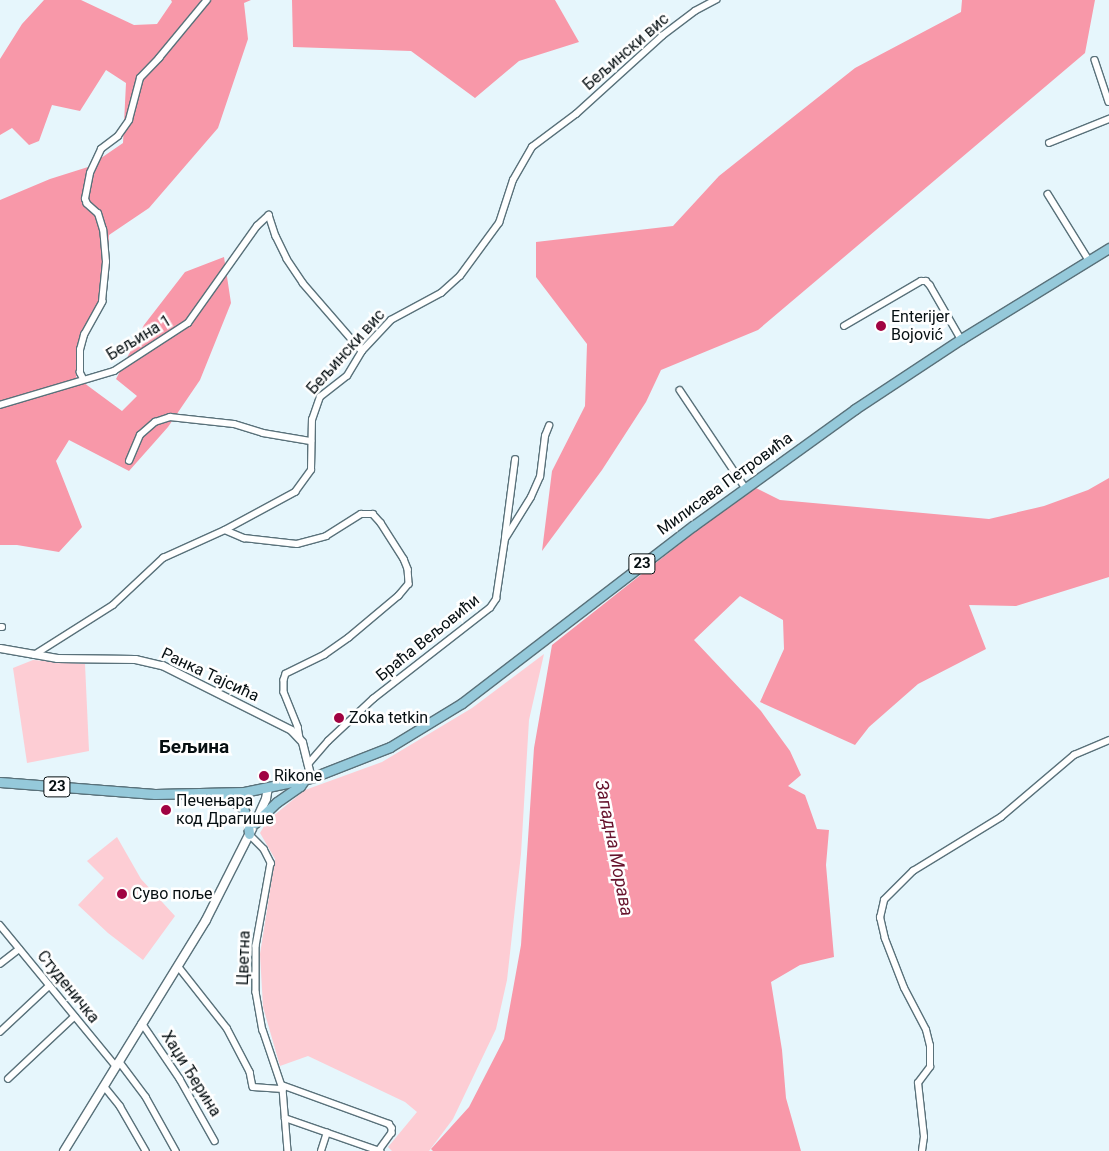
<!DOCTYPE html>
<html>
<head>
<meta charset="utf-8">
<style>
	body { margin:0 }
	#map { position:relative; width:1109px; height:1151px; overflow:hidden; background:#e6f6fc; font-family:Roboto,sans-serif }
	div>[style] { position:absolute }
	.green>* { inset:0; background:#fdcdd4 }
	.forest>* { inset:0; background:#f898a9 }
	.roads { filter:drop-shadow(1px 0 #59717a) drop-shadow(-1px 0 #59717a) drop-shadow(0 1px #59717a) drop-shadow(0 -1px #59717a) }
	.minor>* { height:5.5px; margin:-2.75px; padding:0 2.75px; transform-origin:2.75px; border-radius:2.75px; background:#fff }
	.tertiary>* { height:7px; margin:-3.5px; padding:0 3.5px; transform-origin:3.5px; border-radius:3.5px; background:#fff }
	.secondary>* { height:8px; margin:-4px; padding:0 4px; transform-origin:4px; border-radius:4px; background:#fff }
	.primary>* { height:9px; margin:-4.5px; padding:0 4.5px; transform-origin:4.5px; border-radius:4.5px; background:#95c9da }
	.dots>* { width:14px; height:14px; translate:-50% -50%; box-sizing:border-box; border:2px solid #fff; border-radius:50% }
	span { translate:-50% -50%; white-space:nowrap; text-align:center; line-height:1.15; -webkit-text-stroke:5px #fff; paint-order:stroke }
	.shield-label span { padding:1px 4px; background:#fff; border:1px solid; border-radius:4px; -webkit-text-stroke-width:0 }
	.shield-label { font-size:15px; color:#060f12; font-weight:700 }
	.street-label { font-size:16px; color:#060f12 }
	.poi-label { font-size:16px; color:#060f12 }
	.left { translate:0 -50%; text-align:left }
	.water-label { font-size:18px; color:#67142d; font-style:italic }
	.quarter-label { font-size:19px; color:#060f12; font-weight:700 }
</style>
</head>
<body>
<div id="map">
	<div class="green">
		<i style="clip-path:polygon(544px 654px,529px 720px,521px 854px,507px 980px,496px 1029px,453px 1119px,429px 1151px,392px 1151px,388px 1147px,417px 1112px,405px 1102px,308px 1056px,280px 1066px,263px 1007px,260px 954px,275px 859px,260px 833px,267px 821px,305px 790px,382px 762px,472px 708px)"></i>
		<i style="clip-path:polygon(33px 660px,85px 664px,89px 751px,27px 763px,13px 668px)"></i>
		<i style="clip-path:polygon(117px 837px,141px 879px,175px 916px,143px 960px,108px 933px,78px 905px,104px 878px,87px 861px)"></i>
	</div>
	<div class="forest">
		<i style="clip-path:polygon(44px 0,81px 0,134px 25px,157px 24px,172px 2px,171px 0,251px 0,244px 3px,248px 39px,218px 128px,149px 208px,109px 235px,106px 296px,80px 343px,76px 377px,122px 411px,137px 396px,116px 379px,144px 325px,185px 272px,224px 257px,231px 303px,200px 380px,168px 427px,129px 471px,69px 440px,56px 461px,82px 527px,59px 552px,17px 545px,0 545px,0 200px,50px 179px,88px 167px,123px 143px,126px 83px,106px 70px,80px 111px,52px 105px,39px 141px,29px 145px,12px 128px,0 135px,0 59px,22px 24px)"></i>
		<i style="clip-path:polygon(292px 0,555px 0,579px 42px,519px 61px,475px 98px,411px 51px,293px 47px)"></i>
		<i style="clip-path:polygon(962px 0,1095px 0,1085px 53px,758px 330px,661px 370px,646px 402px,602px 470px,542px 551px,552px 471px,585px 406px,587px 344px,536px 277px,536px 242px,673px 226px,719px 176px,855px 68px,961px 12px)"></i>
		<i style="clip-path:polygon(1109px 478px,1109px 577px,1016px 606px,969px 605px,986px 649px,918px 684px,869px 727px,855px 745px,760px 702px,784px 649px,783px 620px,740px 596px,694px 640px,761px 711px,790px 751px,801px 775px,788px 786px,805px 795px,817px 829px,829px 830px,826px 865px,834px 957px,800px 965px,771px 982px,782px 1050px,786px 1098px,801px 1151px,433px 1151px,431px 1149px,469px 1107px,504px 1039px,521px 945px,534px 748px,552px 645px,700px 528px,756px 488px,780px 500px,989px 519px,1044px 506px,1088px 490px)"></i>
	</div>
	<div class="roads">
		<div class="minor">
			<i style="left:1095px;top:60px;width:44px;rotate:71.6deg"></i>
			<i style="left:1049px;top:143px;width:65px;rotate:-21.8deg"></i>
			<i style="left:1048px;top:194px;width:78px;rotate:58.2deg"></i>
			<i style="left:844px;top:326px;width:89px;rotate:-30.3deg"></i>
			<i style="left:921px;top:281px;width:5px"></i>
			<i style="left:926px;top:281px;width:6px;rotate:45deg"></i>
			<i style="left:930px;top:285px;width:62px;rotate:60.1deg"></i>
			<i style="left:83px;top:379px;width:7px;rotate:-117deg"></i>
			<i style="left:80px;top:373px;width:23px;rotate:-90deg"></i>
			<i style="left:80px;top:350px;width:16px;rotate:-75deg"></i>
			<i style="left:84px;top:335px;width:38px;rotate:-61deg"></i>
			<i style="left:102px;top:302px;width:40px;rotate:-84.3deg"></i>
			<i style="left:106px;top:262px;width:32px;rotate:-95deg"></i>
			<i style="left:103px;top:230px;width:17px;rotate:-107deg"></i>
			<i style="left:98px;top:214px;width:15px;rotate:-138deg"></i>
			<i style="left:87px;top:204px;width:5px;rotate:-112deg"></i>
			<i style="left:85px;top:199px;width:26px;rotate:-79deg"></i>
			<i style="left:90px;top:173px;width:26px;rotate:-65deg"></i>
			<i style="left:101px;top:149px;width:21px;rotate:-37deg"></i>
			<i style="left:118px;top:136px;width:19px;rotate:-55deg"></i>
			<i style="left:129px;top:120px;width:43px;rotate:-75.3deg"></i>
			<i style="left:140px;top:78px;width:28px;rotate:-46deg"></i>
			<i style="left:159px;top:58px;width:75px;rotate:-50.4deg"></i>
			<i style="left:680px;top:390px;width:117px;rotate:56.2deg"></i>
			<i style="left:0;top:405px;width:119px;rotate:-16.6deg"></i>
			<i style="left:114px;top:371px;width:88px;rotate:-33deg"></i>
			<i style="left:188px;top:323px;width:119px;rotate:-54.6deg"></i>
			<i style="left:257px;top:226px;width:16px;rotate:-43deg"></i>
			<i style="left:269px;top:215px;width:22px;rotate:72deg"></i>
			<i style="left:276px;top:236px;width:25px;rotate:64deg"></i>
			<i style="left:287px;top:259px;width:29px;rotate:56deg"></i>
			<i style="left:303px;top:283px;width:90px;rotate:49.1deg"></i>
			<i style="left:129px;top:461px;width:28px;rotate:-67deg"></i>
			<i style="left:140px;top:435px;width:20px;rotate:-41deg"></i>
			<i style="left:155px;top:422px;width:16px;rotate:-18deg"></i>
			<i style="left:170px;top:417px;width:64px;rotate:6.2deg"></i>
			<i style="left:234px;top:424px;width:30px;rotate:17deg"></i>
			<i style="left:263px;top:433px;width:49px;rotate:9.5deg"></i>
			<i style="left:225px;top:530px;width:21px;rotate:23deg"></i>
			<i style="left:244px;top:538px;width:53px;rotate:6.5deg"></i>
			<i style="left:297px;top:544px;width:30px;rotate:-15deg"></i>
			<i style="left:326px;top:536px;width:41px;rotate:-32.2deg"></i>
			<i style="left:361px;top:514px;width:12px"></i>
			<i style="left:373px;top:514px;width:12px;rotate:48deg"></i>
			<i style="left:381px;top:523px;width:43px;rotate:57.4deg"></i>
			<i style="left:404px;top:559px;width:11px;rotate:68deg"></i>
			<i style="left:408px;top:569px;width:15px;rotate:86deg"></i>
			<i style="left:409px;top:584px;width:16px;rotate:130deg"></i>
			<i style="left:399px;top:596px;width:65px;rotate:140deg"></i>
			<i style="left:349px;top:638px;width:29px;rotate:145deg"></i>
			<i style="left:325px;top:655px;width:43px;rotate:154deg"></i>
			<i style="left:286px;top:674px;width:6px;rotate:108deg"></i>
			<i style="left:284px;top:680px;width:12px;rotate:90deg"></i>
			<i style="left:284px;top:692px;width:38px;rotate:68deg"></i>
			<i style="left:298px;top:727px;width:11px;rotate:80deg"></i>
			<i style="left:505px;top:537px;width:78px;rotate:-82.6deg"></i>
			<i style="left:0;top:627px;width:2px"></i>
			<i style="left:34px;top:655px;width:93px;rotate:-32.3deg"></i>
			<i style="left:113px;top:605px;width:69px;rotate:-43.2deg"></i>
			<i style="left:163px;top:558px;width:68px;rotate:-24.3deg"></i>
			<i style="left:225px;top:530px;width:80px;rotate:-28.5deg"></i>
			<i style="left:295px;top:492px;width:27px;rotate:-54deg"></i>
			<i style="left:311px;top:470px;width:50px;rotate:-88.9deg"></i>
			<i style="left:312px;top:420px;width:24px;rotate:-71deg"></i>
			<i style="left:320px;top:397px;width:34px;rotate:-38deg"></i>
			<i style="left:347px;top:376px;width:29px;rotate:-59deg"></i>
			<i style="left:362px;top:351px;width:42px;rotate:-46.9deg"></i>
			<i style="left:391px;top:320px;width:57px;rotate:-28.4deg"></i>
			<i style="left:441px;top:293px;width:25px;rotate:-42deg"></i>
			<i style="left:460px;top:276px;width:66px;rotate:-53.7deg"></i>
			<i style="left:499px;top:223px;width:45px;rotate:-72deg"></i>
			<i style="left:513px;top:180px;width:38px;rotate:-60deg"></i>
			<i style="left:532px;top:147px;width:55px;rotate:-36.9deg"></i>
			<i style="left:576px;top:114px;width:116px;rotate:-42.2deg"></i>
			<i style="left:662px;top:36px;width:41px;rotate:-37.1deg"></i>
			<i style="left:695px;top:11px;width:24px;rotate:-28deg"></i>
			<i style="left:309px;top:763px;width:29px;rotate:-49deg"></i>
			<i style="left:328px;top:741px;width:62px;rotate:-43deg"></i>
			<i style="left:373px;top:699px;width:148px;rotate:-37.9deg"></i>
			<i style="left:490px;top:608px;width:11px;rotate:-56deg"></i>
			<i style="left:496px;top:599px;width:61px;rotate:-81.5deg"></i>
			<i style="left:505px;top:539px;width:49px;rotate:-58.2deg"></i>
			<i style="left:531px;top:497px;width:22px;rotate:-66deg"></i>
			<i style="left:540px;top:477px;width:41px;rotate:-83deg"></i>
			<i style="left:545px;top:436px;width:11px;rotate:-68deg"></i>
			<i style="left:249px;top:834px;width:21px;rotate:45deg"></i>
			<i style="left:264px;top:849px;width:16px;rotate:63deg"></i>
			<i style="left:271px;top:863px;width:84px;rotate:100.2deg"></i>
			<i style="left:256px;top:946px;width:46px;rotate:90deg"></i>
			<i style="left:256px;top:992px;width:39px;rotate:80deg"></i>
			<i style="left:263px;top:1030px;width:62px;rotate:71.3deg"></i>
			<i style="left:283px;top:1089px;width:62px;rotate:85.4deg"></i>
			<i style="left:0;top:925px;width:183px;rotate:50.6deg"></i>
			<i style="left:0;top:964px;width:24px;rotate:-38deg"></i>
			<i style="left:178px;top:966px;width:79px;rotate:51.7deg"></i>
			<i style="left:227px;top:1028px;width:50px;rotate:62.4deg"></i>
			<i style="left:250px;top:1072px;width:15px;rotate:79deg"></i>
			<i style="left:253px;top:1087px;width:30px;rotate:4deg"></i>
			<i style="left:142px;top:1023px;width:68px;rotate:55.8deg"></i>
			<i style="left:180px;top:1079px;width:71px;rotate:60.6deg"></i>
			<i style="left:0;top:1032px;width:67px;rotate:-43.2deg"></i>
			<i style="left:119px;top:1061px;width:45px;rotate:53.1deg"></i>
			<i style="left:146px;top:1097px;width:62px;rotate:60.9deg"></i>
			<i style="left:8px;top:1079px;width:91px;rotate:-43.2deg"></i>
			<i style="left:282px;top:1085px;width:114px;rotate:20deg"></i>
			<i style="left:389px;top:1124px;width:5px;rotate:53deg"></i>
			<i style="left:392px;top:1128px;width:5px;rotate:90deg"></i>
			<i style="left:392px;top:1133px;width:22px;rotate:126deg"></i>
			<i style="left:104px;top:1086px;width:26px;rotate:51deg"></i>
			<i style="left:120px;top:1106px;width:52px;rotate:60deg"></i>
			<i style="left:285px;top:1118px;width:101px;rotate:19.2deg"></i>
			<i style="left:321px;top:1151px;width:19px;rotate:-72deg"></i>
			<i style="left:922px;top:1151px;width:14px;rotate:-82deg"></i>
			<i style="left:924px;top:1137px;width:54px;rotate:-96.3deg"></i>
			<i style="left:918px;top:1083px;width:20px;rotate:-53deg"></i>
			<i style="left:930px;top:1067px;width:21px;rotate:-90deg"></i>
			<i style="left:930px;top:1046px;width:16px;rotate:-104deg"></i>
			<i style="left:926px;top:1030px;width:47px;rotate:-117.6deg"></i>
			<i style="left:904px;top:988px;width:53px;rotate:-111.2deg"></i>
			<i style="left:885px;top:939px;width:22px;rotate:-103deg"></i>
			<i style="left:880px;top:918px;width:18px;rotate:-77deg"></i>
			<i style="left:884px;top:900px;width:41px;rotate:-45deg"></i>
			<i style="left:913px;top:871px;width:103px;rotate:-31.5deg"></i>
			<i style="left:1001px;top:817px;width:96px;rotate:-40.3deg"></i>
			<i style="left:1074px;top:755px;width:38px;rotate:-23deg"></i>
		</div>
		<div class="tertiary">
			<i style="left:0;top:648px;width:58px;rotate:10deg"></i>
			<i style="left:57px;top:658px;width:78px;rotate:0.7deg"></i>
			<i style="left:135px;top:659px;width:28px;rotate:13deg"></i>
			<i style="left:162px;top:665px;width:144px;rotate:26.7deg"></i>
			<i style="left:291px;top:730px;width:16px;rotate:47deg"></i>
			<i style="left:302px;top:742px;width:37px;rotate:76deg"></i>
		</div>
		<div class="secondary">
			<i style="left:257px;top:819px;width:22px;rotate:-66deg"></i>
			<i style="left:266px;top:799px;width:11px;rotate:-80deg"></i>
			<i style="left:64px;top:1151px;width:271px;rotate:-58.4deg"></i>
			<i style="left:206px;top:920px;width:102px;rotate:-63.2deg"></i>
		</div>
		<div class="primary">
			<i style="left:0;top:782px;width:155px;rotate:4.4deg"></i>
			<i style="left:155px;top:794px;width:89px;rotate:-1.3deg"></i>
			<i style="left:244px;top:792px;width:68px;rotate:-11.8deg"></i>
			<i style="left:311px;top:778px;width:85px;rotate:-21.4deg"></i>
			<i style="left:390px;top:747px;width:84px;rotate:-31.4deg"></i>
			<i style="left:462px;top:703px;width:291px;rotate:-37.5deg"></i>
			<i style="left:693px;top:526px;width:200px;rotate:-35.8deg"></i>
			<i style="left:855px;top:409px;width:127px;rotate:-33.4deg"></i>
			<i style="left:961px;top:339px;width:174px;rotate:-31.6deg"></i>
			<i style="left:219px;top:797px;width:10px;rotate:11deg"></i>
			<i style="left:229px;top:799px;width:15px;rotate:32deg"></i>
			<i style="left:242px;top:807px;width:11px;rotate:63deg"></i>
			<i style="left:247px;top:817px;width:17px;rotate:83deg"></i>
			<i style="left:255px;top:823px;width:30px;rotate:-44deg"></i>
			<i style="left:277px;top:802px;width:28px;rotate:-35deg"></i>
			<i style="left:300px;top:786px;width:9px;rotate:-54deg"></i>
		</div>
	</div>
	<div class="dots">
		<i style="left:881px;top:326px;background:#a00342"></i>
		<i style="left:339px;top:718px;background:#a00342"></i>
		<i style="left:264px;top:776px;background:#a00342"></i>
		<i style="left:166px;top:810px;background:#a00342"></i>
		<i style="left:122px;top:894px;background:#a00342"></i>
	</div>
	<div class="shield-label">
		<span style="left:642px;top:564px">23</span>
		<span style="left:57px;top:787px">23</span>
	</div>
	<div class="street-label">
		<span style="left:626px;top:52px;rotate:-41deg">Бељински вис</span>
		<span style="left:139px;top:338px;rotate:-31deg">Бељина 1</span>
		<span style="left:346px;top:352px;rotate:-48deg">Бељински вис</span>
		<span style="left:725px;top:484px;rotate:-36deg">Милисава Петровића</span>
		<span style="left:428px;top:638px;rotate:-39deg">Браћа Вељовићи</span>
		<span style="left:210px;top:675px;rotate:25deg">Ранка Тајсића</span>
		<span style="left:244px;top:958px;rotate:-88deg">Цветна</span>
		<span style="left:68px;top:987px;rotate:51deg">Студеничка</span>
		<span style="left:191px;top:1074px;rotate:58deg">Хаџи Ђерина</span>
	</div>
	<div class="poi-label">
		<span class="left" style="left:891px;top:326px">Enterijer<br>Bojović</span>
		<span class="left" style="left:349px;top:718px">Zoka tetkin</span>
		<span class="left" style="left:274px;top:776px">Rikone</span>
		<span class="left" style="left:176px;top:810px">Печењара<br>код Драгише</span>
		<span class="left" style="left:132px;top:894px">Суво поље</span>
	</div>
	<div class="water-label">
		<span style="left:614px;top:848px;rotate:79deg">Западна Морава</span>
	</div>
	<div class="quarter-label">
		<span style="left:194px;top:747px">Бељина</span>
	</div>
</div>
</body>
</html>
